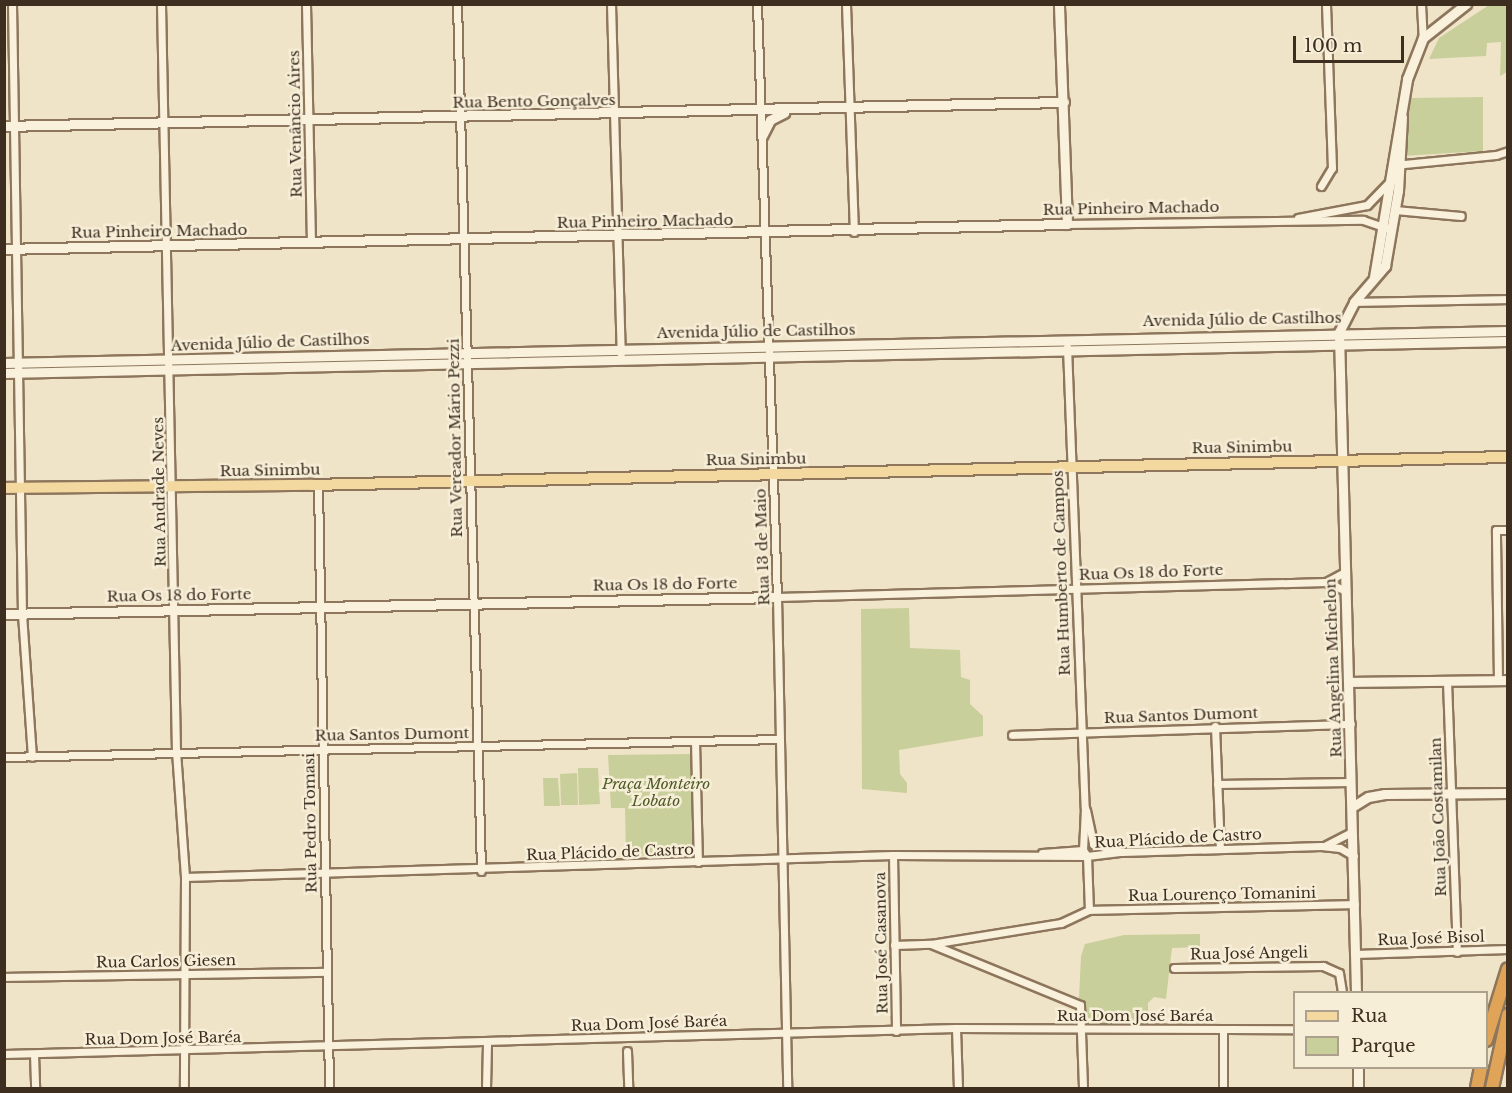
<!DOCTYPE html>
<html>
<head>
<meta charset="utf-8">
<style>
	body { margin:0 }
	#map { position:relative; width:1512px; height:1093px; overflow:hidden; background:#f0e4c8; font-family:"Libre Baskerville",serif }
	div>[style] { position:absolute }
	.green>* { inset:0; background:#c9cf9b }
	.roads { filter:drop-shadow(2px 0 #8d765c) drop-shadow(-2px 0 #8d765c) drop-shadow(0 2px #8d765c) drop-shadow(0 -2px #8d765c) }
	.street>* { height:7px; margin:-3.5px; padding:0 3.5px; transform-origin:3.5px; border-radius:3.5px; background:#faf1dc }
	.secondary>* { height:9px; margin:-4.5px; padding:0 4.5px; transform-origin:4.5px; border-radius:4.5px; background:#faf1dc }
	.primary>* { height:10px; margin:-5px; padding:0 5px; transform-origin:5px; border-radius:5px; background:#f3d9a0 }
	.highway>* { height:12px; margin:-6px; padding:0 6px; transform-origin:6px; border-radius:6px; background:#e0a458 }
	span { translate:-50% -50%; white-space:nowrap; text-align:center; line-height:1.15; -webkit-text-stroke:5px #f7eed8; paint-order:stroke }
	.street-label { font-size:15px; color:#3d2e20 }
	.park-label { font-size:15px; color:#4d5a26; font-style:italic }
	.frame { position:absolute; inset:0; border:6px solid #3d2e20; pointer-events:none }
	.legend { position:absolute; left:1293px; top:991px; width:195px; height:78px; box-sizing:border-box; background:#f7eed8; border:2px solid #ada18e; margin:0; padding:8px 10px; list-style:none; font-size:18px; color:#3d2e20 }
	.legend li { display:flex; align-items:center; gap:12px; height:30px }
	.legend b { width:30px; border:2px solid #ada18e }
	.scale { position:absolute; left:1293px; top:36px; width:111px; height:27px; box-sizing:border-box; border:3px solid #3d2e20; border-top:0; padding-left:8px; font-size:18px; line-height:21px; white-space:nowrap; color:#3d2e20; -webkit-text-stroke:4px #f7eed8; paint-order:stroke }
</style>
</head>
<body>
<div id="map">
	<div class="green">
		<i style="clip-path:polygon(1489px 5px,1507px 5px,1507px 72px,1500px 76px,1501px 42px,1487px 43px,1486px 56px,1429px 59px,1439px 38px)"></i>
		<i style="clip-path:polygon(1483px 97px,1483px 151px,1403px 156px,1409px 98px)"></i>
		<i style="clip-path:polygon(909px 608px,910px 648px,960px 650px,961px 677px,970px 680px,970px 704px,983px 716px,983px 736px,899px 750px,900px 774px,907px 783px,907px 793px,862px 789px,861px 609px)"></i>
		<i style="clip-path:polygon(691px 754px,693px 855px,626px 856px,625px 808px,611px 808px,608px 755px)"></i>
		<i style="clip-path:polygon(578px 768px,598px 768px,600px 804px,579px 805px)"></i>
		<i style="clip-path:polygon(577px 773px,578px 805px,561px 805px,560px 774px)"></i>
		<i style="clip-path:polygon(543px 778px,558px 778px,560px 806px,544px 806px)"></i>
		<i style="clip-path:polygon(1200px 934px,1200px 947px,1172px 948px,1166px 999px,1154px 997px,1148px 1003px,1148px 1029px,1083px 1029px,1079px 998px,1081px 956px,1085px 944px,1124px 935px)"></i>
	</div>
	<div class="roads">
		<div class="street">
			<i style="left:12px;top:4px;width:610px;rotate:89.06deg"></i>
			<i style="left:22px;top:614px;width:143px;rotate:86deg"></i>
			<i style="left:161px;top:4px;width:747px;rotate:88.85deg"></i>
			<i style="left:176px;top:751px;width:126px;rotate:85.9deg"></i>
			<i style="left:185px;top:877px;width:211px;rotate:90.3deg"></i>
			<i style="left:306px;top:4px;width:239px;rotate:88.8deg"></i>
			<i style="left:457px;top:4px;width:867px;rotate:88.41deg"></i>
			<i style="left:611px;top:4px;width:350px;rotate:88.4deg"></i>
			<i style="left:757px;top:4px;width:593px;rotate:88.07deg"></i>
			<i style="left:777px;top:597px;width:491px;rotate:88.8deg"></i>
			<i style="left:846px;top:4px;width:228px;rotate:88deg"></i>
			<i style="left:1421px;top:4px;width:34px;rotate:87deg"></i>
			<i style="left:1394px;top:165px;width:102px;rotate:-5.6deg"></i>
			<i style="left:1496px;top:155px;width:13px;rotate:-18deg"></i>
			<i style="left:1321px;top:186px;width:21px;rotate:-59deg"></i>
			<i style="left:1332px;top:168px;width:164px;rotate:-92.1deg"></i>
			<i style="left:1395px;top:210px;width:66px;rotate:5.2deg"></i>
			<i style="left:1298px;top:218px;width:70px;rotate:-10.7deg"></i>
			<i style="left:1367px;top:205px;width:32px;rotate:-46deg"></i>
			<i style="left:1067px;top:224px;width:296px;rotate:-0.8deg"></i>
			<i style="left:1363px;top:220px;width:24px;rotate:19deg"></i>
			<i style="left:1354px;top:302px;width:154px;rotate:-1.1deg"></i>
			<i style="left:1067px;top:347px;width:461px;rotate:87.8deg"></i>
			<i style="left:1085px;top:808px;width:42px;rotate:92.7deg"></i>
			<i style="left:1083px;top:850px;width:7px;rotate:56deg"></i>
			<i style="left:1087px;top:856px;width:54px;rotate:87.9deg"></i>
			<i style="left:318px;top:485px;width:603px;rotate:88.95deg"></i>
			<i style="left:1326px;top:582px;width:22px;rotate:24deg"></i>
			<i style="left:777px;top:597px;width:549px;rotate:-1.57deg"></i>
			<i style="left:1326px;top:582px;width:21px;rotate:-28deg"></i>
			<i style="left:1498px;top:680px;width:150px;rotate:-90.8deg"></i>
			<i style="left:1496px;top:530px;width:12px"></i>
			<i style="left:1447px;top:681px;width:271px;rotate:87.9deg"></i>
			<i style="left:1215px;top:726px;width:123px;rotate:87.7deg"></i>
			<i style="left:1012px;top:735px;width:339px;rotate:-1.9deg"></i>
			<i style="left:695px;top:741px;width:121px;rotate:88.6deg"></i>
			<i style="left:4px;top:757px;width:775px;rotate:-1.33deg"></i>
			<i style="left:1217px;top:784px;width:134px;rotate:-0.9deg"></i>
			<i style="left:1086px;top:810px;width:35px;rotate:78deg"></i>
			<i style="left:1093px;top:844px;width:30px;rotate:15deg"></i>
			<i style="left:1326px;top:845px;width:29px;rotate:-27deg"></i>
			<i style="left:1042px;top:853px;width:41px;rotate:-4.2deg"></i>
			<i style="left:893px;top:855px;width:176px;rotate:89deg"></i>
			<i style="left:185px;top:877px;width:708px;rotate:-1.78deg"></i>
			<i style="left:893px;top:855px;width:194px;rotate:0.3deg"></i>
			<i style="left:1087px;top:856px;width:35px;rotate:-7deg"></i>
			<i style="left:1122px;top:852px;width:199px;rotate:-1.7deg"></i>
			<i style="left:1321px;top:846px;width:19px;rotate:6deg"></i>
			<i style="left:1340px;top:848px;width:16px;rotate:30deg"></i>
			<i style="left:1089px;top:910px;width:266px;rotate:-1.3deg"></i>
			<i style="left:931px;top:944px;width:161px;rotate:22.3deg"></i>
			<i style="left:1080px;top:1005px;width:83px;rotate:87.9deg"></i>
			<i style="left:894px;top:945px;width:37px;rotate:-2deg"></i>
			<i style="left:931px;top:944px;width:132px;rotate:-9.2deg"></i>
			<i style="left:1061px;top:923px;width:31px;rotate:-25deg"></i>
			<i style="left:1355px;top:954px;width:153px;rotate:-1.9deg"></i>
			<i style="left:1174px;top:968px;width:149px;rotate:-0.8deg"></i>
			<i style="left:1323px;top:966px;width:17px;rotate:24deg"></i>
			<i style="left:1339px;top:973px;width:19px;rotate:81deg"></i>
			<i style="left:4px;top:977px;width:323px;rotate:-0.9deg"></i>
			<i style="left:956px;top:1028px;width:60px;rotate:88.1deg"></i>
			<i style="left:627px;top:1051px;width:37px;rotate:88deg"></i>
			<i style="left:4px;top:1054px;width:952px;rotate:-1.56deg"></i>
			<i style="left:956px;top:1028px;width:338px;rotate:0.2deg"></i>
			<i style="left:34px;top:1054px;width:34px;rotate:88deg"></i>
			<i style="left:486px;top:1088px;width:44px;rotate:-88.7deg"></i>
			<i style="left:1223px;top:1088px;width:58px;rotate:-90deg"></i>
		</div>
		<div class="secondary">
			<i style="left:4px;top:126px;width:1060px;rotate:-1.3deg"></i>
			<i style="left:762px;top:136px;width:18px;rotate:-63deg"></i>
			<i style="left:770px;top:120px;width:16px;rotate:-27deg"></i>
			<i style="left:4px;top:249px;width:1063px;rotate:-1.35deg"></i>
			<i style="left:1067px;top:224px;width:220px;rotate:-92.1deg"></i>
			<i style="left:1374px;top:277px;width:201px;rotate:-80.5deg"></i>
			<i style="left:1407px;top:79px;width:44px;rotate:-68.7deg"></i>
			<i style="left:1423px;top:38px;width:55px;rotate:-38.3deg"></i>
			<i style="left:4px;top:363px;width:1504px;rotate:-1.22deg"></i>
			<i style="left:4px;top:373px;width:1504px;rotate:-1.22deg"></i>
			<i style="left:4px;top:614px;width:773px;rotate:-1.26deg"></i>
			<i style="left:1349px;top:682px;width:159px;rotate:-0.7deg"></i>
			<i style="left:1352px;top:807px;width:19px;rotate:-32deg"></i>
			<i style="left:1368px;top:797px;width:17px;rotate:-10deg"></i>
			<i style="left:1385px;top:794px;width:123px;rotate:-0.5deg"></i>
			<i style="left:1356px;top:992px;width:660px;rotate:-91.48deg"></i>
			<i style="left:1339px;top:332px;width:34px;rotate:-63deg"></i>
			<i style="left:1354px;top:302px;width:48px;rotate:-49.3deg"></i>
			<i style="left:1385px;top:266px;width:76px;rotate:-80.2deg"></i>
			<i style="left:1398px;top:191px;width:74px;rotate:-86.9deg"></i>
			<i style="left:1358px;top:1068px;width:20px;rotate:90deg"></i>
		</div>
		<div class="primary">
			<i style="left:4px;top:488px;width:307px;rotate:-0.6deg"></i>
			<i style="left:311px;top:485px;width:1197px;rotate:-1.34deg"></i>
		</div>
		<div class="highway">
			<i style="left:1486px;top:1040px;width:74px;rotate:-72.8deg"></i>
			<i style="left:1477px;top:1088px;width:20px;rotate:-79deg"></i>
			<i style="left:1492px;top:1088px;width:75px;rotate:-77.6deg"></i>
		</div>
	</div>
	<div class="street-label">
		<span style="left:534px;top:101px;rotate:-1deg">Rua Bento Gonçalves</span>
		<span style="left:295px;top:124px;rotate:-91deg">Rua Venâncio Aires</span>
		<span style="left:1131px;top:208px;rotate:-1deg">Rua Pinheiro Machado</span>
		<span style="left:645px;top:221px;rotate:-1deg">Rua Pinheiro Machado</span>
		<span style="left:159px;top:231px;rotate:-1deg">Rua Pinheiro Machado</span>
		<span style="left:1242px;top:319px;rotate:-1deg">Avenida Júlio de Castilhos</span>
		<span style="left:756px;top:331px;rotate:-1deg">Avenida Júlio de Castilhos</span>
		<span style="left:270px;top:342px;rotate:-2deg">Avenida Júlio de Castilhos</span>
		<span style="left:455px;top:438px;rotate:-91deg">Rua Vereador Mário Pezzi</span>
		<span style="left:1242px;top:447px;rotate:-1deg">Rua Sinimbu</span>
		<span style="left:756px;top:459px;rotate:-1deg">Rua Sinimbu</span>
		<span style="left:270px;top:470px;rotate:-1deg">Rua Sinimbu</span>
		<span style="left:159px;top:492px;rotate:-91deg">Rua Andrade Neves</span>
		<span style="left:762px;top:547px;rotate:-92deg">Rua 13 de Maio</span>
		<span style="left:1151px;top:572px;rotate:-2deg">Rua Os 18 do Forte</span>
		<span style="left:1061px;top:573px;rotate:-92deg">Rua Humberto de Campos</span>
		<span style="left:665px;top:584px;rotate:-1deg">Rua Os 18 do Forte</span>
		<span style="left:179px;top:595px;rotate:-1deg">Rua Os 18 do Forte</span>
		<span style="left:1333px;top:668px;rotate:-92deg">Rua Angelina Michelon</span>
		<span style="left:1181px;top:715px;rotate:-2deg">Rua Santos Dumont</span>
		<span style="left:392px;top:734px;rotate:-1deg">Rua Santos Dumont</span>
		<span style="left:1438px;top:817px;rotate:-92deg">Rua João Costamilan</span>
		<span style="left:310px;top:823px;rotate:-91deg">Rua Pedro Tomasi</span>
		<span style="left:1178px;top:838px;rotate:-3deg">Rua Plácido de Castro</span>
		<span style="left:610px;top:852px;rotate:-2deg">Rua Plácido de Castro</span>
		<span style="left:1222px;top:894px;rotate:-1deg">Rua Lourenço Tomanini</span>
		<span style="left:1431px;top:938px;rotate:-2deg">Rua José Bisol</span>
		<span style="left:881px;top:943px;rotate:-91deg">Rua José Casanova</span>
		<span style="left:1249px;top:953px;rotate:-1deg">Rua José Angeli</span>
		<span style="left:166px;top:961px;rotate:-1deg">Rua Carlos Giesen</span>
		<span style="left:1135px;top:1016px">Rua Dom José Baréa</span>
		<span style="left:649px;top:1023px;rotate:-2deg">Rua Dom José Baréa</span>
		<span style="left:163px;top:1038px;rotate:-1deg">Rua Dom José Baréa</span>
	</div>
	<div class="park-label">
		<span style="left:656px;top:792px">Praça Monteiro<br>Lobato</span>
	</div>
	<div class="frame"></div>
	<ul class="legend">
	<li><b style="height:8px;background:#f3d9a0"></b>Rua</li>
	<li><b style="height:16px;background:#c9cf9b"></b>Parque</li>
	</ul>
	<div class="scale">100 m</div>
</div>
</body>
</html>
